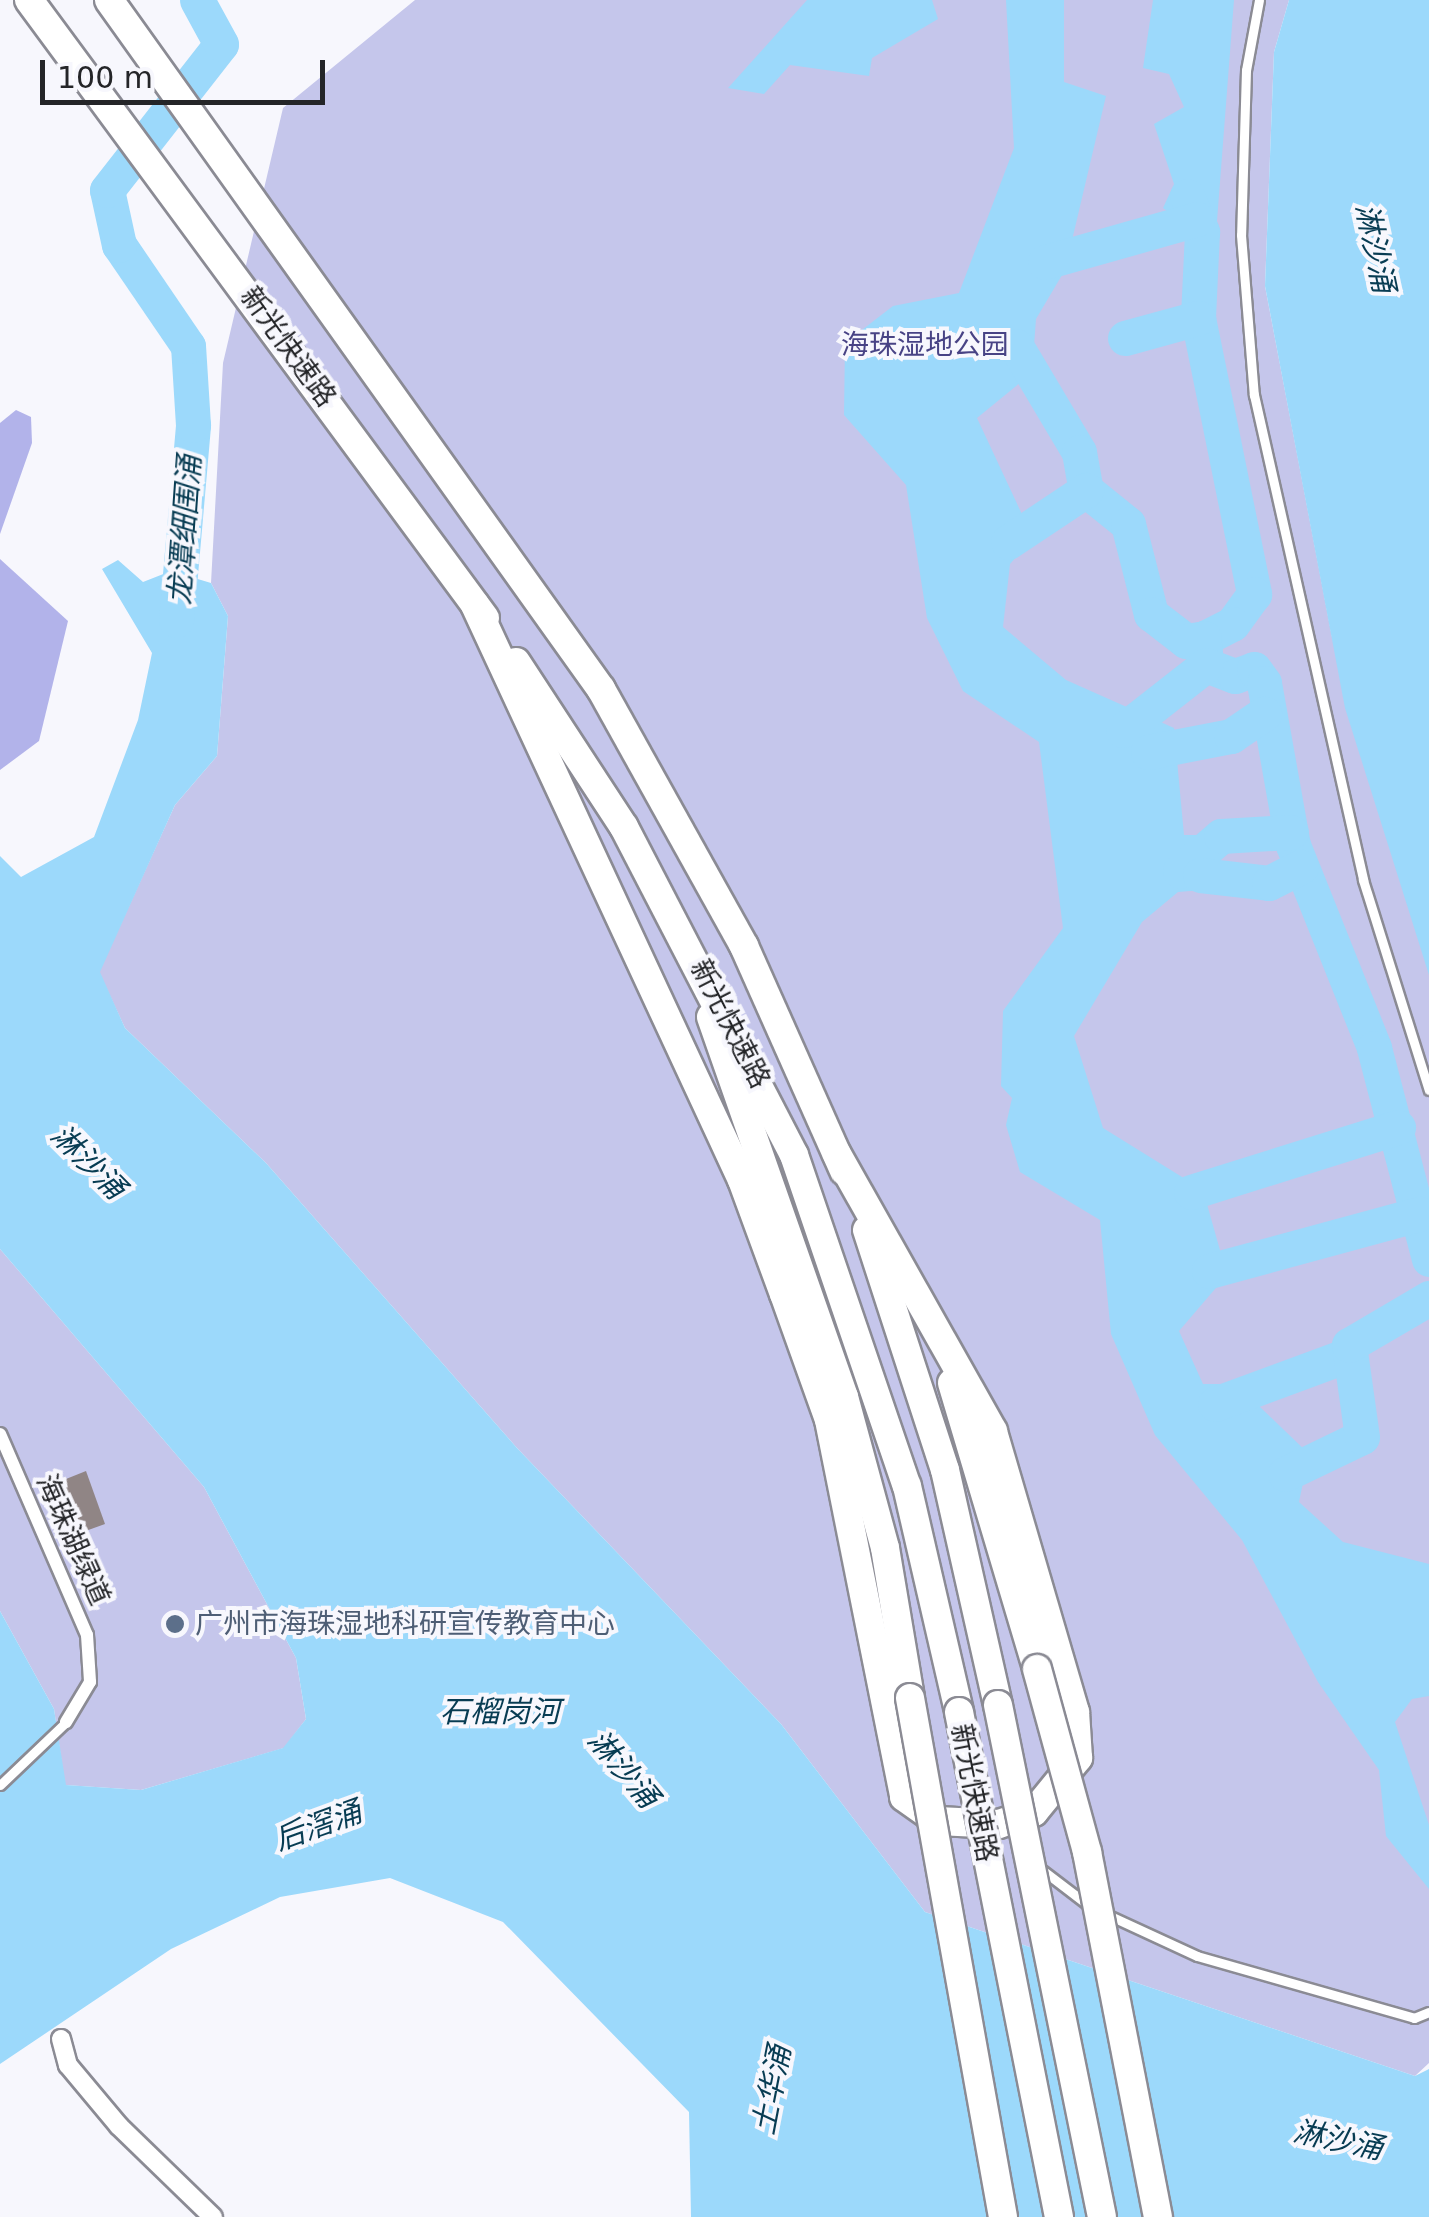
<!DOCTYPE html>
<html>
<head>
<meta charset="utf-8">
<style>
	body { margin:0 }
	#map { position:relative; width:1429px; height:2217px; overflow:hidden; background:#f7f7fd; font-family:"DejaVu Sans","Noto Sans SC",sans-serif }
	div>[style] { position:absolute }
	.green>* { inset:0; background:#c5c6eb }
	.forest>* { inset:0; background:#b2b3ea }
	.water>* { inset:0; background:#9cd9fb }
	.river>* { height:35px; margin:-17.5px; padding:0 17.5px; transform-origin:17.5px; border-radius:17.5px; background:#9cd9fb }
	.building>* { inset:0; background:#908585 }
	.roads { filter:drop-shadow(2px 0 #8b8b94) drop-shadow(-2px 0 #8b8b94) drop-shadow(0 2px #8b8b94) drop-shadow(0 -2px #8b8b94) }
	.service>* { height:9px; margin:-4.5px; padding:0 4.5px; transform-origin:4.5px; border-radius:4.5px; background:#fff }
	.pedestrian>* { height:12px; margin:-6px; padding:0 6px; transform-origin:6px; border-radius:6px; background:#fff }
	.minor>* { height:18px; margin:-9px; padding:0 9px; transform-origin:9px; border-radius:9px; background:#fff }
	.trunk>* { height:28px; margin:-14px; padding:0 14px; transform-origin:14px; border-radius:14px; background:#fff }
	.bridges { filter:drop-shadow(2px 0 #8b8b94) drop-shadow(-2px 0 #8b8b94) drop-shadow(0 2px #8b8b94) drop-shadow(0 -2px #8b8b94) }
	.trunk-bridge>* { height:28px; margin:-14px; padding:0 14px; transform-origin:14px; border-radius:14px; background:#fff }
	.dots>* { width:28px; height:28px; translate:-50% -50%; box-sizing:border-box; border:5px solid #f7f7fd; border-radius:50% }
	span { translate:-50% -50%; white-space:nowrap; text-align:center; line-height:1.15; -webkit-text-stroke:8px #f7f7fd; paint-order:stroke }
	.park-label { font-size:28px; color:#484385 }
	.street-label { font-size:28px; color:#242528 }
	.service-label { font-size:28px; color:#4e5e75 }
	.left { translate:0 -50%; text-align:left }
	.water-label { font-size:30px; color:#083c53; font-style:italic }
	.scale { position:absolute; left:40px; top:60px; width:285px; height:45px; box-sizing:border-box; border:5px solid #242528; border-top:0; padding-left:12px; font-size:30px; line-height:35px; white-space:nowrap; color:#242528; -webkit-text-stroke:8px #f7f7fd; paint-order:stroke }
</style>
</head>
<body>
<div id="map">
	<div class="green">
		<i style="clip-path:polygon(415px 0,1289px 0,1274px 52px,1265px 286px,1332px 637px,1429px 962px,1429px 2063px,1415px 2076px,925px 1912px,781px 1724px,517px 1448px,266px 1163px,125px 1028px,99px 972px,175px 805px,217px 756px,228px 616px,211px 583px,223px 363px,283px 108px)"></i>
		<i style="clip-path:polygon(0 1249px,204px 1487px,296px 1658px,306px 1719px,284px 1748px,141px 1790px,65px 1785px,54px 1709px,0 1611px)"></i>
	</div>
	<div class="forest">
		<i style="clip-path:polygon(16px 410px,31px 417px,32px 443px,0 534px,0 423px)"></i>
		<i style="clip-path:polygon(0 559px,68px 621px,39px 741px,0 770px)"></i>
	</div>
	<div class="water">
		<i style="clip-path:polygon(807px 0,932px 0,938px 19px,872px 58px,869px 76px,790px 65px,764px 94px,728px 88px)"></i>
		<i style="clip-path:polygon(1006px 0,1064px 0,1064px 82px,1106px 96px,1065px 270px,1036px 319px,1032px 373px,977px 418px,1033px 538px,1010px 564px,1003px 627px,1066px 680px,1174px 728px,1184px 835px,1210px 835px,1227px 888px,1178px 892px,1142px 922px,1074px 1036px,1103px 1128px,1203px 1190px,1227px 1275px,1179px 1331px,1203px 1384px,1236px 1384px,1309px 1454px,1299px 1502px,1343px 1542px,1429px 1564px,1429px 1696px,1412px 1699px,1395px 1722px,1429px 1825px,1429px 1889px,1386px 1836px,1379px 1770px,1318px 1682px,1242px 1540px,1155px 1435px,1111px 1334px,1100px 1220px,1020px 1172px,1006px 1125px,1012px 1098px,1001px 1086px,1003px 1011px,1063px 928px,1039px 742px,963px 691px,927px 618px,906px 485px,844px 415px,845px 343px,893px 306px,959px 293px,1014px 148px)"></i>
		<i style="clip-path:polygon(1153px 0,1234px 0,1215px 247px,1163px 208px,1174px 184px,1154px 124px,1184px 107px,1169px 74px,1143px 68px)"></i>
		<i style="clip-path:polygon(1289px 0,1429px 0,1429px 975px,1345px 708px,1265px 286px,1274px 52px)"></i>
		<i style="clip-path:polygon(118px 560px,143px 582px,171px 571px,211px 583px,228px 616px,217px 756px,175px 805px,100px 972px,125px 1028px,266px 1163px,517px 1448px,781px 1724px,925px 1912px,1415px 2076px,1429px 2069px,1429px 2217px,691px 2217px,689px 2112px,503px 1922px,390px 1878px,280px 1897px,171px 1949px,0 2064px,0 1611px,54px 1709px,66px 1785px,141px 1790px,283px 1748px,306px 1719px,296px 1658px,204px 1487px,0 1249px,0 856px,21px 877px,94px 837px,138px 720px,152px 653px,102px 569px)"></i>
	</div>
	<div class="river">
		<i style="left:1187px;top:196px;width:39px;rotate:67deg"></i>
		<i style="left:1202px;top:232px;width:86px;rotate:92.7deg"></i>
		<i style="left:1198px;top:318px;width:282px;rotate:78.5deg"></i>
		<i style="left:1254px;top:594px;width:37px;rotate:126deg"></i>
		<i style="left:1232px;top:624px;width:31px;rotate:153deg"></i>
		<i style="left:1204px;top:638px;width:27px;rotate:86deg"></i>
		<i style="left:1206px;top:665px;width:31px;rotate:21deg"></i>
		<i style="left:1235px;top:676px;width:20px;rotate:-20deg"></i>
		<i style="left:1254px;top:669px;width:17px;rotate:54deg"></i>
		<i style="left:1264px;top:683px;width:165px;rotate:79.9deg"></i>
		<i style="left:1293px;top:845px;width:219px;rotate:68.2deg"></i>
		<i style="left:1374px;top:1048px;width:218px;rotate:75.4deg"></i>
		<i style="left:1045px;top:262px;width:158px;rotate:-15.8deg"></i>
		<i style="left:1125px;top:338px;width:76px;rotate:-15.3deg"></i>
		<i style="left:1016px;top:346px;width:123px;rotate:59.3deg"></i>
		<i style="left:1079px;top:452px;width:39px;rotate:80deg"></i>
		<i style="left:1086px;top:490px;width:54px;rotate:39deg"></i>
		<i style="left:1128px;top:524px;width:93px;rotate:75.7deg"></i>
		<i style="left:1151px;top:614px;width:44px;rotate:37.6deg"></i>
		<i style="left:1186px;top:641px;width:18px;rotate:-9deg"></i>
		<i style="left:1008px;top:542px;width:94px;rotate:-33.7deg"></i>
		<i style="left:176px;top:620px;width:196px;rotate:-85deg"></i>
		<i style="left:193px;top:425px;width:79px;rotate:-93.6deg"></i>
		<i style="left:188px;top:346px;width:122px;rotate:-124.3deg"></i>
		<i style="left:119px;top:245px;width:56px;rotate:-102.3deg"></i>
		<i style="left:107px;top:190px;width:185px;rotate:-52deg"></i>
		<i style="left:221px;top:44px;width:50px;rotate:-118.6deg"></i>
		<i style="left:1123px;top:730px;width:105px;rotate:-38.1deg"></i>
		<i style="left:1148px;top:752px;width:85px;rotate:-10.9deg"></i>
		<i style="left:1231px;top:736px;width:40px;rotate:-34deg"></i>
		<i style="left:1180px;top:871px;width:54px;rotate:-40.5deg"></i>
		<i style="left:1221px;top:836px;width:70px;rotate:-3.3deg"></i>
		<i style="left:1200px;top:875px;width:69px;rotate:6.6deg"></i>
		<i style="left:1269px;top:883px;width:36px;rotate:-27deg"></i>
		<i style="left:1191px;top:1192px;width:217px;rotate:-17.4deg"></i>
		<i style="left:1209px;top:1271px;width:218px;rotate:-15.2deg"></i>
		<i style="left:1215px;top:1404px;width:144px;rotate:-20.3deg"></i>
		<i style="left:1285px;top:1474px;width:85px;rotate:-25.7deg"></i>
		<i style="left:1362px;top:1437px;width:93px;rotate:-98deg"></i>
		<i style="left:1349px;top:1345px;width:93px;rotate:-30.4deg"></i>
	</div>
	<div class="building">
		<i style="clip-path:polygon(86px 1471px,105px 1524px,80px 1533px,61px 1481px)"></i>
	</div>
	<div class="roads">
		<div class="service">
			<i style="left:1259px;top:0;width:71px;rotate:100.5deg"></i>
			<i style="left:1246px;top:70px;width:165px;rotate:91.7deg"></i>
			<i style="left:1241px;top:235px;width:161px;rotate:85.4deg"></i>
			<i style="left:1254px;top:395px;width:497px;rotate:77.3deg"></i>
			<i style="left:1363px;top:880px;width:220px;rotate:72.6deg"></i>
			<i style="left:0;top:1785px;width:91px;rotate:-43.7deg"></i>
			<i style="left:1041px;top:1869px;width:64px;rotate:37.4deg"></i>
			<i style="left:1106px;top:1914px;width:100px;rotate:24.8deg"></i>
			<i style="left:1197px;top:1956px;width:226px;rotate:15.9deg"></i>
			<i style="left:1414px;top:2018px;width:16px;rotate:-22deg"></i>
		</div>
		<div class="pedestrian">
			<i style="left:0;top:1434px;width:219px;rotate:66.6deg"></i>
			<i style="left:87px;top:1635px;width:47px;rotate:86.3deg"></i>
			<i style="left:90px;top:1682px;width:47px;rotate:121deg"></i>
		</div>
		<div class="minor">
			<i style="left:61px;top:2039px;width:27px;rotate:75deg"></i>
			<i style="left:68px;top:2065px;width:80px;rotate:50.1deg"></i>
			<i style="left:119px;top:2126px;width:131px;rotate:44.1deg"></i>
		</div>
		<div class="trunk">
			<i style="left:29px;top:0;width:768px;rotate:53.58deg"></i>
			<i style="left:109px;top:0;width:847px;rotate:54.47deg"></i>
			<i style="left:601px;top:689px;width:294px;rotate:60.9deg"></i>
			<i style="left:744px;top:946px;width:246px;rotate:66deg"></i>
			<i style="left:475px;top:605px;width:634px;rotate:65.09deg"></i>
			<i style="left:742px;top:1180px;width:121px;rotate:69.8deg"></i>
			<i style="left:784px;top:1294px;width:134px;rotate:70.3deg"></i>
			<i style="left:829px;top:1420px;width:384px;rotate:78.7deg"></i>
			<i style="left:904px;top:1797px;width:42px;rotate:35.2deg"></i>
			<i style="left:938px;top:1821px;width:61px;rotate:2.8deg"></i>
			<i style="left:999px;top:1824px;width:37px;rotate:-19deg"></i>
			<i style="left:1034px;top:1812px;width:70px;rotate:-50.8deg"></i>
			<i style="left:1078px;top:1758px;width:46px;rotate:-93.7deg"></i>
			<i style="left:1075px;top:1712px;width:293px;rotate:-106.3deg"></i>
			<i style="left:993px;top:1431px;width:318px;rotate:-119.4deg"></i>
			<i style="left:516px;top:662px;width:197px;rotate:56.8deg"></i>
			<i style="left:624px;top:827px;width:369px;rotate:62.6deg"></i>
			<i style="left:794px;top:1155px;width:350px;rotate:71.2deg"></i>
			<i style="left:907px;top:1486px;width:232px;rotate:77deg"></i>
			<i style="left:711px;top:1017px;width:403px;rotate:70.7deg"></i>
			<i style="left:844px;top:1397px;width:156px;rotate:74.8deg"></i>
			<i style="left:885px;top:1548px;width:152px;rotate:80.5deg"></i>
			<i style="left:867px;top:1230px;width:252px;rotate:72deg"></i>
			<i style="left:945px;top:1470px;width:241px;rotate:77.3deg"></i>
			<i style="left:952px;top:1383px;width:298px;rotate:73.4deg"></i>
		</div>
	</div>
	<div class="bridges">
		<div class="trunk-bridge">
			<i style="left:1037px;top:1669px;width:190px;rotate:74.7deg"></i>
			<i style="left:1087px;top:1852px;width:372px;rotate:79deg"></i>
			<i style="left:910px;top:1698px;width:527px;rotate:79.84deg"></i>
			<i style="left:998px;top:1705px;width:522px;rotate:78.52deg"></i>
			<i style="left:959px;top:1712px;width:515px;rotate:78.8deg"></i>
		</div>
	</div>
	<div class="dots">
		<i style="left:175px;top:1624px;background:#5c6f8a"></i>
	</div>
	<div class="park-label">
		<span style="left:925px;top:345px">海珠湿地公园</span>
	</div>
	<div class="street-label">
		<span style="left:288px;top:347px;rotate:54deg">新光快速路</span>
		<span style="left:730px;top:1024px;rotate:63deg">新光快速路</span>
		<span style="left:73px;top:1540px;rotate:66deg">海珠湖绿道</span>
		<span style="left:974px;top:1793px;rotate:79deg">新光快速路</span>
	</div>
	<div class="service-label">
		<span class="left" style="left:195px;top:1624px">广州市海珠湿地科研宣传教育中心</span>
	</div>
	<div class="water-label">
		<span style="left:1375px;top:248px;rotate:78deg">淋沙涌</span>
		<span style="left:185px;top:530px;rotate:-86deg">龙潭细围涌</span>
		<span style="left:88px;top:1162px;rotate:45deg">淋沙涌</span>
		<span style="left:500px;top:1712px">石榴岗河</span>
		<span style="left:623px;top:1769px;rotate:50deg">淋沙涌</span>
		<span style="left:318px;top:1826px;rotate:-20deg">后滘涌</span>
		<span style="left:772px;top:2090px;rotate:-79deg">土华涌</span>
		<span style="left:1338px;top:2140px;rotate:12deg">淋沙涌</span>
	</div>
	<div class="scale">100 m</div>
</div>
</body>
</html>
